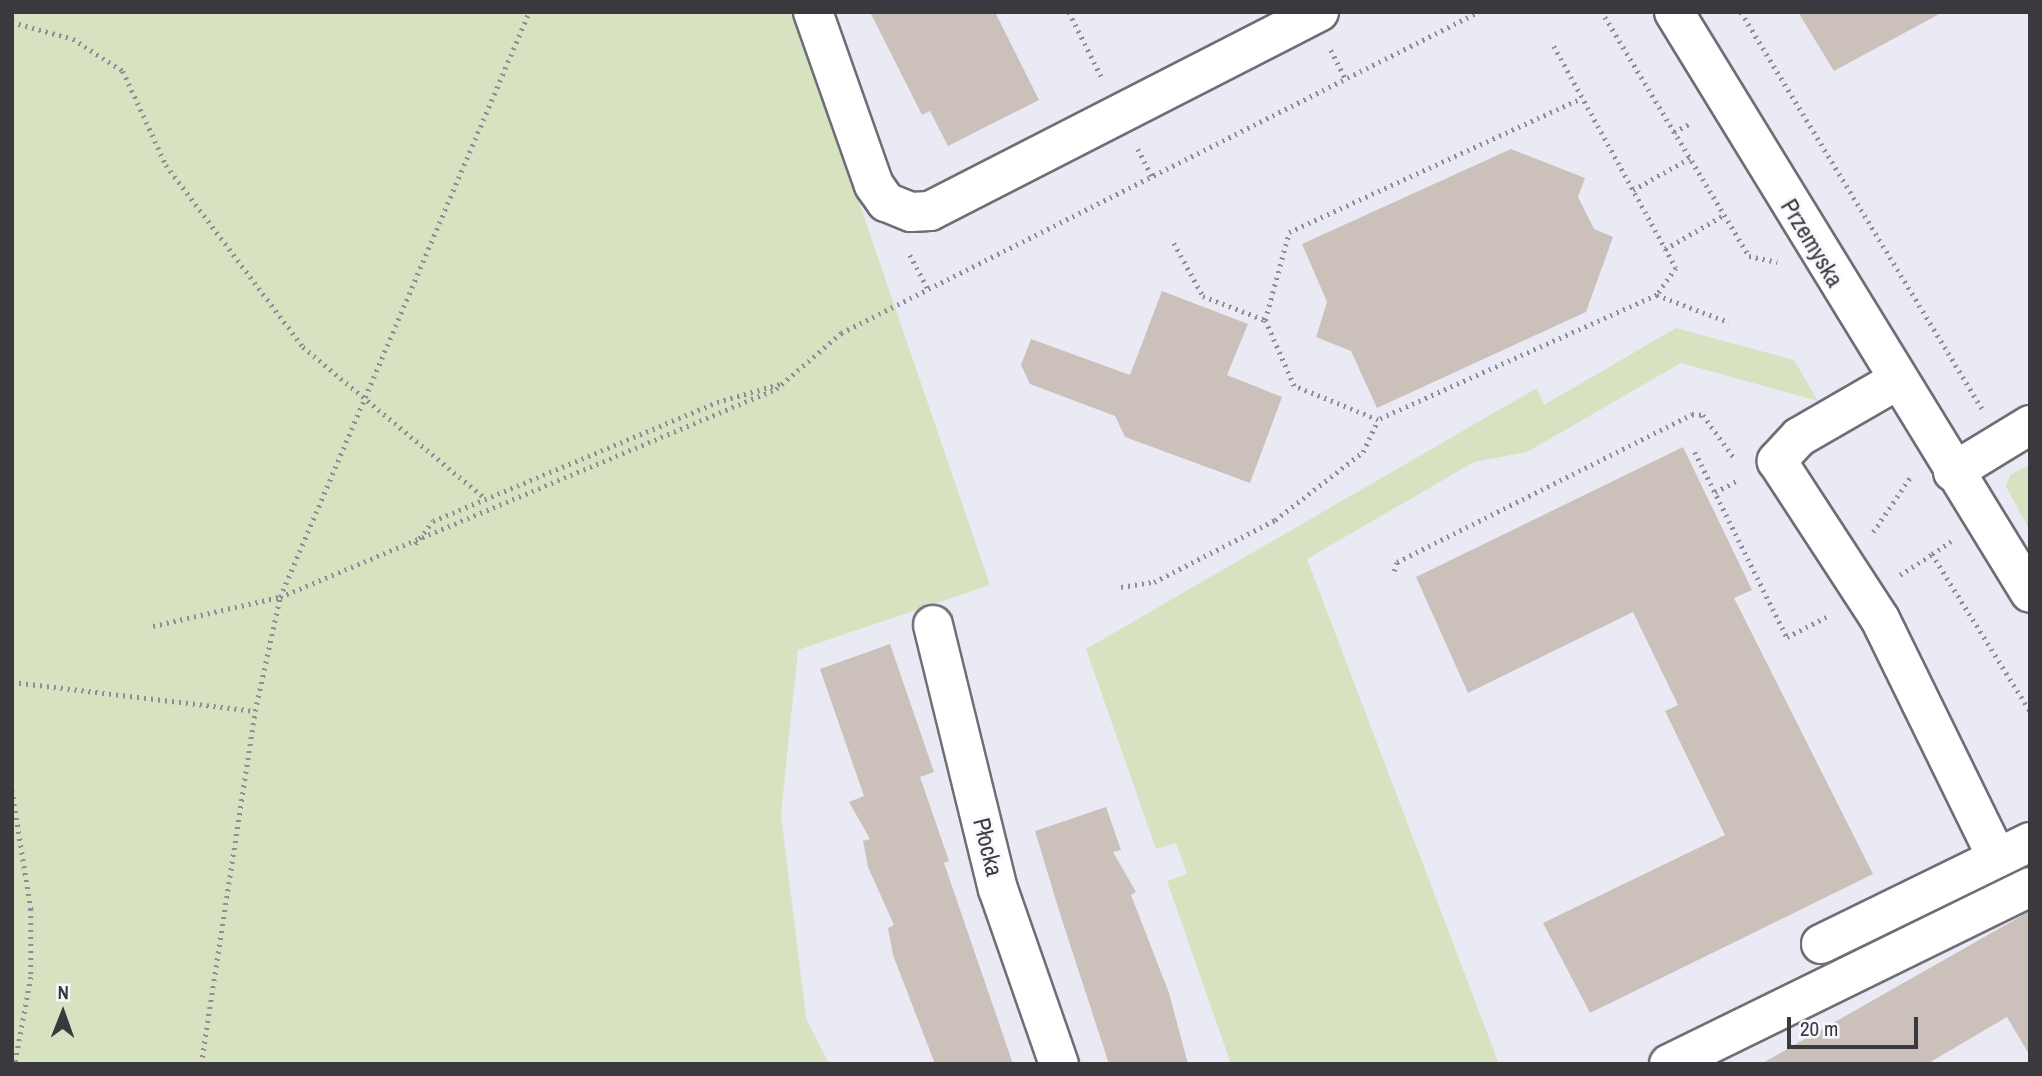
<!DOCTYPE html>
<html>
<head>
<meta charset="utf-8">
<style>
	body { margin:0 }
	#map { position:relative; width:2042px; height:1076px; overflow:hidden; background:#eaeaf5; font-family:"Archivo Narrow",sans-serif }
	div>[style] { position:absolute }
	.green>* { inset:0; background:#d7e2c1 }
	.building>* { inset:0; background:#cbc1ba }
	.path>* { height:4.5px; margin-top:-2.25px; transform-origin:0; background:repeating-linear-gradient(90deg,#8e8e96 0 2px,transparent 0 7px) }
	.roads { filter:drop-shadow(2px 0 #6e6e77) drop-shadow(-2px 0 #6e6e77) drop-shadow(0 2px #6e6e77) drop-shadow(0 -2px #6e6e77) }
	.minor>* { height:38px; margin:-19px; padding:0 19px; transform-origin:19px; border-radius:19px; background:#fff }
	span { translate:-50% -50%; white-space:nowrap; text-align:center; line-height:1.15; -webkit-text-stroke:5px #f7f7fe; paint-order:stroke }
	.street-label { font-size:24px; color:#3a3a3e }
	.frame { position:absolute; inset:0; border:14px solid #3a3a3e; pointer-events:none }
	.north { position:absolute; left:28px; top:978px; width:70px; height:70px; -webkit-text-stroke:5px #f7f7fe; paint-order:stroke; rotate:1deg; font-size:19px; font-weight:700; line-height:28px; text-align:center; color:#3a3a3e }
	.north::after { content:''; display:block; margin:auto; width:24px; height:32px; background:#3a3a3e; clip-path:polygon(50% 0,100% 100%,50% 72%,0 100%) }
	.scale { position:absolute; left:1787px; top:1017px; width:131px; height:32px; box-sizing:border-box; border:4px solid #3a3a3e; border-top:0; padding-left:9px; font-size:21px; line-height:24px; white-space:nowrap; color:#3a3a3e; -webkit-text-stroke:5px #f7f7fe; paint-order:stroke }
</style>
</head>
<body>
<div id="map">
	<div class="green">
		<i style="clip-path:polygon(12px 12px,794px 12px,990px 585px,798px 650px,781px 814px,806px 1018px,829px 1064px,12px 1064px)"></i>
		<i style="clip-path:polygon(1676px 328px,1794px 360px,1818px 401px,1681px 363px,1527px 452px,1474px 462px,1307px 559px,1499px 1064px,1231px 1064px,1167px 881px,1187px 874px,1176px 843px,1156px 849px,1086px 649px,1537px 388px,1544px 405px)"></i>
		<i style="clip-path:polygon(2030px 465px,2030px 531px,2006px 486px,2010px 475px)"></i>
	</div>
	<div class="building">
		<i style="clip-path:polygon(870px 12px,995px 12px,1039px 100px,948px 146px,930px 111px,922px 115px)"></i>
		<i style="clip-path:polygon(1798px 12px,1943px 12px,1834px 71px)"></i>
		<i style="clip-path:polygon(1511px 149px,1585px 178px,1578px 197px,1594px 229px,1613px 237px,1586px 312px,1377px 408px,1351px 351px,1316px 337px,1327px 302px,1302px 244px)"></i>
		<i style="clip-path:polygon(1162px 291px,1248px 324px,1227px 375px,1282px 397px,1250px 483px,1125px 437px,1115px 416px,1030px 384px,1021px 365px,1031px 339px,1130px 375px)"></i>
		<i style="clip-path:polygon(1683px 447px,1752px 590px,1734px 598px,1873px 874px,1590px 1013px,1543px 923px,1725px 835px,1665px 711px,1678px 705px,1633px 612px,1468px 693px,1416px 577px)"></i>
		<i style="clip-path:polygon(890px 644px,934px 772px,920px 777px,949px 861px,944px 863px,1013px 1064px,935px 1064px,893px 955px,888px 928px,894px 925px,868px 867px,863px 841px,870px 839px,849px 802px,864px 796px,820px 669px)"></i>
		<i style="clip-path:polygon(1106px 807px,1121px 850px,1113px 852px,1136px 892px,1131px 895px,1169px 993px,1188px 1064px,1109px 1064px,1061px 917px,1035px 831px)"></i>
		<i style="clip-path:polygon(2030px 911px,2030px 1056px,2007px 1017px,1927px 1064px,1761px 1064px)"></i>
	</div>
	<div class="path">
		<i style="left:1069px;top:12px;width:72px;rotate:63.4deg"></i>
		<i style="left:1741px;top:12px;width:464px;rotate:58.7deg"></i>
		<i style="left:1605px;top:17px;width:279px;rotate:58.9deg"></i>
		<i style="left:1749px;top:256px;width:29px;rotate:12deg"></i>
		<i style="left:12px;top:22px;width:63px;rotate:15.6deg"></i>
		<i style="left:73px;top:39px;width:59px;rotate:32.6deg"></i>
		<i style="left:123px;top:71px;width:103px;rotate:65.4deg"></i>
		<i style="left:166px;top:165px;width:228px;rotate:53deg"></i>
		<i style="left:303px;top:347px;width:238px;rotate:39.7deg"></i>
		<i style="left:1554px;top:46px;width:253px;rotate:61.2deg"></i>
		<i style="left:1676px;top:268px;width:33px;rotate:125deg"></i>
		<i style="left:1657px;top:295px;width:306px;rotate:155.9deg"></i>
		<i style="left:1378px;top:420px;width:91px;rotate:-158deg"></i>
		<i style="left:1294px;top:386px;width:72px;rotate:-113.7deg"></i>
		<i style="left:1265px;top:320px;width:91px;rotate:-74.7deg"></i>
		<i style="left:1289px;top:232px;width:322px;rotate:-24.6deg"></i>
		<i style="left:1331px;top:50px;width:33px;rotate:63deg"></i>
		<i style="left:1674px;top:132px;width:19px;rotate:-28deg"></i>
		<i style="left:1138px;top:149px;width:31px;rotate:63deg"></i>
		<i style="left:1633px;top:190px;width:65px;rotate:-29.3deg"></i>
		<i style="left:1174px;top:243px;width:60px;rotate:61.3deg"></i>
		<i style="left:1203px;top:296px;width:66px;rotate:21.2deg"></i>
		<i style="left:1665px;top:249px;width:68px;rotate:-30deg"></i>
		<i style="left:910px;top:255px;width:40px;rotate:62deg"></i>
		<i style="left:1657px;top:295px;width:77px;rotate:20.6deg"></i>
		<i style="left:1695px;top:452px;width:207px;rotate:63.6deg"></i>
		<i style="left:1787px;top:637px;width:46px;rotate:-27.1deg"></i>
		<i style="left:1715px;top:492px;width:27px;rotate:-27deg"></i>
		<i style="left:1873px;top:532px;width:68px;rotate:-55.8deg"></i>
		<i style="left:415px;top:544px;width:29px;rotate:-52deg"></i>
		<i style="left:433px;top:521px;width:308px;rotate:-22.7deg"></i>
		<i style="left:717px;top:402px;width:66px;rotate:-15.9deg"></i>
		<i style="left:1932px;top:554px;width:23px;rotate:-34deg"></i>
		<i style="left:1394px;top:571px;width:9px;rotate:-72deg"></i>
		<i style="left:1397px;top:562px;width:330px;rotate:-26.6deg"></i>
		<i style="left:1692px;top:414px;width:11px;rotate:5deg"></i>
		<i style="left:1703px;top:415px;width:54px;rotate:54deg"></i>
		<i style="left:1900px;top:575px;width:38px;rotate:-33deg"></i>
		<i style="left:1932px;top:554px;width:185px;rotate:58deg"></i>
		<i style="left:1121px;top:587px;width:33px;rotate:-9deg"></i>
		<i style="left:1154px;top:582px;width:136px;rotate:-27.1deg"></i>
		<i style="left:1275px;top:520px;width:111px;rotate:-37.7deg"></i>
		<i style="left:1363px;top:452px;width:35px;rotate:-65deg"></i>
		<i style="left:153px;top:626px;width:130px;rotate:-12.9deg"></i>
		<i style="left:280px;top:597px;width:538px;rotate:-22.75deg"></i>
		<i style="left:776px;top:389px;width:86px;rotate:-40.7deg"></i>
		<i style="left:841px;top:333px;width:713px;rotate:-26.74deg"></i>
		<i style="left:12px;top:682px;width:245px;rotate:6.8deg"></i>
		<i style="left:12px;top:790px;width:121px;rotate:80.9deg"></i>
		<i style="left:31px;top:909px;width:68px;rotate:90deg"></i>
		<i style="left:31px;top:977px;width:88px;rotate:100.4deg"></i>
		<i style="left:201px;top:1064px;width:357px;rotate:-81.3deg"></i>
		<i style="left:255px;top:711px;width:117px;rotate:-77.6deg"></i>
		<i style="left:280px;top:597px;width:636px;rotate:-66.94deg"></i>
	</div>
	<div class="roads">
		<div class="minor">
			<i style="left:813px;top:12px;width:183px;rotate:70.6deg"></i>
			<i style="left:874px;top:185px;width:21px;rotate:55deg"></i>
			<i style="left:886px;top:202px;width:27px;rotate:22deg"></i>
			<i style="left:911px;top:212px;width:19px;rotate:-3deg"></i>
			<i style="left:930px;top:211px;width:437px;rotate:-27.1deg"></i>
			<i style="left:1674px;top:12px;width:681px;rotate:58.5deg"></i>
			<i style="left:1896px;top:381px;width:112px;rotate:150deg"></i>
			<i style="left:1799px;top:437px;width:33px;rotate:133deg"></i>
			<i style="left:1777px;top:461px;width:189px;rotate:56.9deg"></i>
			<i style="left:1880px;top:619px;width:266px;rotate:63.9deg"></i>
			<i style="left:1953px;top:472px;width:90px;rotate:-31.4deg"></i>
			<i style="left:933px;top:625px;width:272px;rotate:76.2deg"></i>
			<i style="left:998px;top:889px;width:185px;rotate:70.8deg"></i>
			<i style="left:1821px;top:944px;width:233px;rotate:-26deg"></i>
			<i style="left:1669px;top:1064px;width:402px;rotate:-26.1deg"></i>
		</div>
	</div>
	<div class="street-label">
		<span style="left:1812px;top:243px;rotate:59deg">Przemyska</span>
		<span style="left:988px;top:847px;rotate:76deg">Płocka</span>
	</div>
	<div class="frame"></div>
	<div class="north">N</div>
	<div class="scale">20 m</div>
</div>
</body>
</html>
